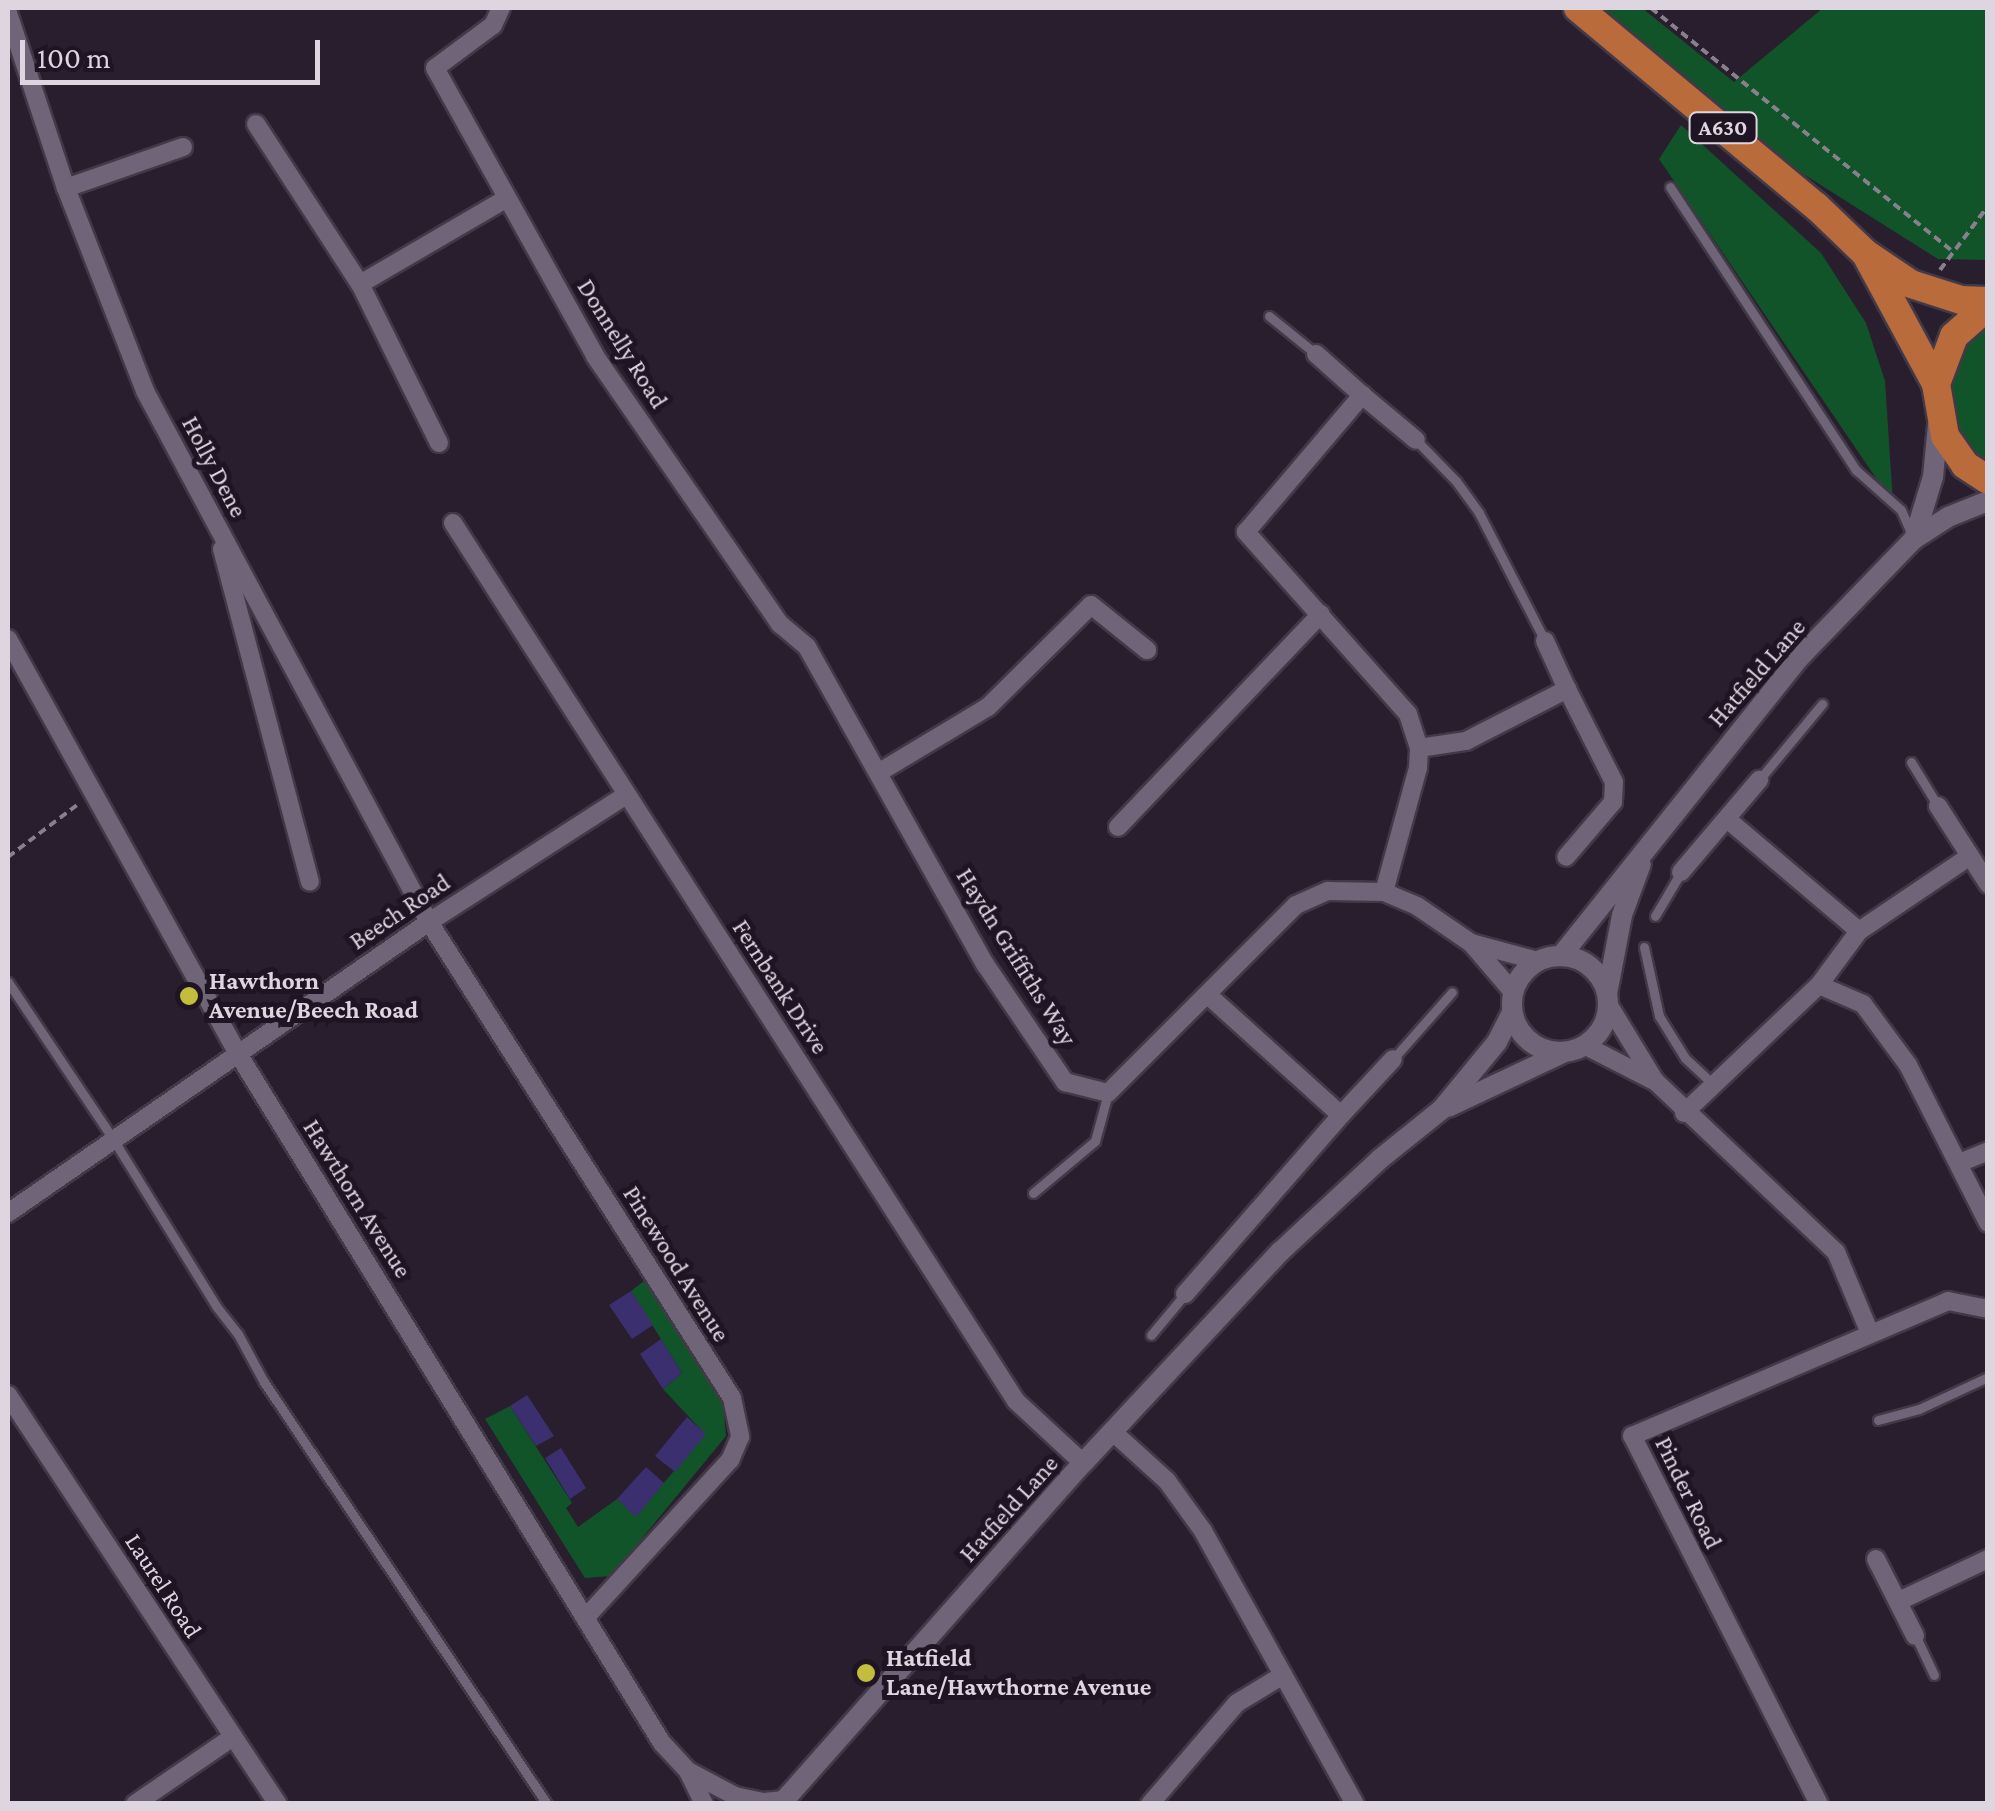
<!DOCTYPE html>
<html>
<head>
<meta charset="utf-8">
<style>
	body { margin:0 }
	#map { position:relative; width:1995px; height:1811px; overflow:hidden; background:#281e2e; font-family:"Crimson Pro",serif }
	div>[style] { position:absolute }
	.green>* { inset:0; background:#12542a }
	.building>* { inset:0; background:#3b2f6f }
	.path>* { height:4px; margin-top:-2px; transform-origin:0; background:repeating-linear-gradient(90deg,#89808e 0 8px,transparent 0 13px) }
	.roads { filter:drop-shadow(2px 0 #423947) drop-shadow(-2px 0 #423947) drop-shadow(0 2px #423947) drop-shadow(0 -2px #423947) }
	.service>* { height:9px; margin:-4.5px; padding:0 4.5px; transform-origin:4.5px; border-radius:4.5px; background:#706478 }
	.minor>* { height:18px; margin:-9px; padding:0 9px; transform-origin:9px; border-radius:9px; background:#706478 }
	.tertiary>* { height:20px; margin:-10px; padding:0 10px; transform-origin:10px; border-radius:10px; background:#706478 }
	.tertiary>.ring { margin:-10px; padding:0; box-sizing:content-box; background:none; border:20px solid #706478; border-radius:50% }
	.trunk>* { height:28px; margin:-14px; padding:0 14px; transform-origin:14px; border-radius:14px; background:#ba6b3b }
	.dots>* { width:28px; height:28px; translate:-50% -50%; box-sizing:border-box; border:5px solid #1e1424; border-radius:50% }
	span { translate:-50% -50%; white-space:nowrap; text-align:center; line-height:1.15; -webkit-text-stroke:10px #1e1424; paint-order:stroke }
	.shield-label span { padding:2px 8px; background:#1e1424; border:2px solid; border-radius:8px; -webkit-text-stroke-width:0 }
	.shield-label { font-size:22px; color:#ddd6e1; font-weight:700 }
	.street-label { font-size:25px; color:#ddd6e1 }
	.poi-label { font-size:25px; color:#ddd6e1; font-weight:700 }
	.left { translate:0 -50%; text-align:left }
	.frame { position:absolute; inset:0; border:10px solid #ddd6e1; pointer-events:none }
	.scale { position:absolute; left:20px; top:40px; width:300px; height:45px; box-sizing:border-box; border:5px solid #ddd6e1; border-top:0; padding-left:12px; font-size:30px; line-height:35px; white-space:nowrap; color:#ddd6e1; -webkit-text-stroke:8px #1e1424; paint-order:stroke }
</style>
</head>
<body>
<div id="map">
	<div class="green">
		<i style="clip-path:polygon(1599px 8px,1642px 8px,1734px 82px,1823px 8px,1987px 8px,1987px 260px,1938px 259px,1789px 165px)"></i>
		<i style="clip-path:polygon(1681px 125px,1821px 253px,1866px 323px,1885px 381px,1893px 503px,1659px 159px)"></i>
		<i style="clip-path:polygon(1987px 325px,1987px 467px,1961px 440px,1950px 412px,1950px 382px,1960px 353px)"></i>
		<i style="clip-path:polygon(644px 1281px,723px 1404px,726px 1436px,611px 1576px,585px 1578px,485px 1419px,510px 1406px,572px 1503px,566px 1508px,578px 1527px,617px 1499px,636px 1516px,705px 1434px,663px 1389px,682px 1373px,631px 1291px)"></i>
	</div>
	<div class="building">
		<i style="clip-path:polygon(631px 1291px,653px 1325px,632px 1339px,609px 1305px)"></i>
		<i style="clip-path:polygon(661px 1339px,682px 1373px,663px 1389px,640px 1354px)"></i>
		<i style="clip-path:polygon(527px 1395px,554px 1436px,536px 1446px,510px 1406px)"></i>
		<i style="clip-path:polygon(687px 1417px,706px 1434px,675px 1472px,655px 1456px)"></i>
		<i style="clip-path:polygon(561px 1448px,586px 1488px,570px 1499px,545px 1458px)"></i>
		<i style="clip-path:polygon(646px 1467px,664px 1483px,636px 1517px,617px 1499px)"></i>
	</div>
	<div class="path">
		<i style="left:1651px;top:8px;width:385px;rotate:38.9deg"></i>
		<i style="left:1940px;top:270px;width:80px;rotate:-53.1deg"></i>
		<i style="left:8px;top:857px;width:86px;rotate:-37deg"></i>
	</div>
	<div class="roads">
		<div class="service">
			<i style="left:1670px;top:187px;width:339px;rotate:56.7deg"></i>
			<i style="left:1856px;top:470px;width:60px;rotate:41.6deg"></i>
			<i style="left:1901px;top:510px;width:24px;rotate:66deg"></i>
			<i style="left:1269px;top:316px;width:60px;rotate:39deg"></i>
			<i style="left:1416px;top:440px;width:57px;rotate:45.7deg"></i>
			<i style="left:1456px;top:481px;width:39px;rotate:54deg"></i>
			<i style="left:1479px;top:513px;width:144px;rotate:62.7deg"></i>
			<i style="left:1911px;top:762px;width:52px;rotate:58.5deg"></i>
			<i style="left:1759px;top:780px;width:99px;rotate:-50.3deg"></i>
			<i style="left:1655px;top:916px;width:51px;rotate:-59.4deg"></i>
			<i style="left:1644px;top:947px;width:71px;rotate:77.7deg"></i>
			<i style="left:1659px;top:1016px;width:49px;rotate:58.2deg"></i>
			<i style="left:1685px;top:1058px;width:38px;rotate:43deg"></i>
			<i style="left:8px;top:982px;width:189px;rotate:56.2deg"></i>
			<i style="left:113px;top:1139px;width:196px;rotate:58.3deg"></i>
			<i style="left:216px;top:1306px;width:36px;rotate:52deg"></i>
			<i style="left:238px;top:1334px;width:55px;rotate:61.6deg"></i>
			<i style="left:264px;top:1382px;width:508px;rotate:56.15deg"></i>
			<i style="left:1393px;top:1059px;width:89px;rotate:-48.6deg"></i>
			<i style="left:1033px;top:1193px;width:81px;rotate:-40deg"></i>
			<i style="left:1095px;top:1141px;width:50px;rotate:-74.8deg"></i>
			<i style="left:1151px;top:1335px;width:53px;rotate:-50.3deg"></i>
			<i style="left:1878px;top:1420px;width:42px;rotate:-15deg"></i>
			<i style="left:1919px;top:1409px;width:76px;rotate:-24.9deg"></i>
			<i style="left:1916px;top:1637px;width:42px;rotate:64.7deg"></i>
		</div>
		<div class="minor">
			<i style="left:501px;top:8px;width:19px;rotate:115deg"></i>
			<i style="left:493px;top:25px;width:72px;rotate:143.4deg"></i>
			<i style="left:435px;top:68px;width:329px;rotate:60.9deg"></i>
			<i style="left:595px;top:356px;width:326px;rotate:55.4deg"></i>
			<i style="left:780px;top:624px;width:35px;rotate:40deg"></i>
			<i style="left:807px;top:647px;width:364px;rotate:60.7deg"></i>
			<i style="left:985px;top:964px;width:143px;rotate:55.9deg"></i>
			<i style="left:1065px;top:1082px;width:44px;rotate:14.3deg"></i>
			<i style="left:1108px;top:1093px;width:266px;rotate:-45deg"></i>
			<i style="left:1296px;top:905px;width:35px;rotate:-24deg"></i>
			<i style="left:1328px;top:891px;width:56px;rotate:1deg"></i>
			<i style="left:1384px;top:892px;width:36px;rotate:23deg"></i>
			<i style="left:1417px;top:906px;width:65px;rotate:34.4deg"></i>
			<i style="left:1471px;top:943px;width:65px;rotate:49.4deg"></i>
			<i style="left:8px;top:13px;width:184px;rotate:71.7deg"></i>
			<i style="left:66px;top:188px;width:218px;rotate:68.7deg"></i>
			<i style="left:145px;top:391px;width:602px;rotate:61.86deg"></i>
			<i style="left:429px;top:922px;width:564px;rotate:57.52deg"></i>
			<i style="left:732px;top:1398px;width:40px;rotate:78deg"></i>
			<i style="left:740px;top:1437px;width:25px;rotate:113deg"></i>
			<i style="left:730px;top:1460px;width:213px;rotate:132.5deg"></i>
			<i style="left:256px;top:124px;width:191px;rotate:57deg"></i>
			<i style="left:66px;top:188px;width:124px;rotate:-19.3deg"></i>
			<i style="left:1316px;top:354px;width:62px;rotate:41.7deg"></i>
			<i style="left:439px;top:443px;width:178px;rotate:-116.4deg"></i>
			<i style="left:360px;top:284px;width:170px;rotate:-30.3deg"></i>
			<i style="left:453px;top:523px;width:1043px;rotate:57.33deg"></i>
			<i style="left:1016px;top:1401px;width:91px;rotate:42.8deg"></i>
			<i style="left:222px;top:549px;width:344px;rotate:75.2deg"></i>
			<i style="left:8px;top:639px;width:472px;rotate:61deg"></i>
			<i style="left:237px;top:1052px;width:811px;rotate:58.41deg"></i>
			<i style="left:662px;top:1743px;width:38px;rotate:47deg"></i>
			<i style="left:1545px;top:641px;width:53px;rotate:65.4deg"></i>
			<i style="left:1419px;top:748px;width:48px;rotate:-8.5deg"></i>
			<i style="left:1466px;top:741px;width:114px;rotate:-27.2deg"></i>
			<i style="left:1567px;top:689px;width:104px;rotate:63.2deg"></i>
			<i style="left:1614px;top:782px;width:20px;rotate:93deg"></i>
			<i style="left:1613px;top:802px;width:72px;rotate:130.5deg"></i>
			<i style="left:878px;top:773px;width:128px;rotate:-31deg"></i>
			<i style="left:988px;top:707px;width:145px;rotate:-44.7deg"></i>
			<i style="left:1091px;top:605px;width:72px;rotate:38.8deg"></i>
			<i style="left:1938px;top:806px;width:93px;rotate:57.3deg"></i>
			<i style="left:1727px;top:819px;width:173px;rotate:40.3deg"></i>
			<i style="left:1118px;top:827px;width:294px;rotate:-46.4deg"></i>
			<i style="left:1681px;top:872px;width:121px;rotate:-49.7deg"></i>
			<i style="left:1384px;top:892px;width:129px;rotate:-74.7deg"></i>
			<i style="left:1418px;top:768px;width:20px;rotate:-87deg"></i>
			<i style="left:1419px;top:748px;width:36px;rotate:-108deg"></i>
			<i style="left:1408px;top:714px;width:244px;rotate:-131.7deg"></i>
			<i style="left:1246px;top:532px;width:180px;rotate:-49.7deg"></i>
			<i style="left:1362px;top:395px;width:70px;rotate:39.8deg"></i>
			<i style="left:1471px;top:943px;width:69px;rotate:15deg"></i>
			<i style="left:1819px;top:985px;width:48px;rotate:23.4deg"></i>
			<i style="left:1863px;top:1004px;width:76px;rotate:53.6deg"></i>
			<i style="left:1908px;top:1065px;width:177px;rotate:63.1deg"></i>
			<i style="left:1208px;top:995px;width:179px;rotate:42.1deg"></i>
			<i style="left:1341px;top:1115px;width:76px;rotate:-47.1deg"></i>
			<i style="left:1608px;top:1004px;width:90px;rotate:58.6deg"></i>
			<i style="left:1655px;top:1081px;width:249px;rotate:43.4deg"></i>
			<i style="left:1836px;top:1252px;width:86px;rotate:67.3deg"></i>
			<i style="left:1584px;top:1045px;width:79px;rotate:27.2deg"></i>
			<i style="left:1684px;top:1113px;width:186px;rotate:-43.5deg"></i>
			<i style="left:1819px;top:985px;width:67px;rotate:-53.5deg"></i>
			<i style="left:1859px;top:931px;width:134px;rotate:-34deg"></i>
			<i style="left:1959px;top:1163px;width:31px;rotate:-22deg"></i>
			<i style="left:8px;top:1213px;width:512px;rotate:-34.65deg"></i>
			<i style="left:429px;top:922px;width:234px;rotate:-32.8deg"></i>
			<i style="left:1185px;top:1294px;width:237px;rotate:-48.9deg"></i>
			<i style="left:8px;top:1395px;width:490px;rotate:56.6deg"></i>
			<i style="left:1113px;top:1432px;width:73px;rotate:42.2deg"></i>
			<i style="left:1167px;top:1481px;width:62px;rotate:54.2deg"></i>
			<i style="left:1203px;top:1531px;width:312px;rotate:60.9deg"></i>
			<i style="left:1876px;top:1559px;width:86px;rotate:63.1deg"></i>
			<i style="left:1899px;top:1601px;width:98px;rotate:-25.3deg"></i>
			<i style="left:135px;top:1804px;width:119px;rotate:-34.4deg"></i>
			<i style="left:704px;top:1804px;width:37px;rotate:-116deg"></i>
			<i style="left:688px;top:1771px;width:53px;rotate:28deg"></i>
			<i style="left:735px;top:1796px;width:30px;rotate:12deg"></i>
			<i style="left:764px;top:1802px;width:20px;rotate:-6deg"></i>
			<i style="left:1150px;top:1804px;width:133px;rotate:-49.3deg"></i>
			<i style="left:1237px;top:1703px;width:54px;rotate:-31.3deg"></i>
			<i style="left:1819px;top:1804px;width:413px;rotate:-116.9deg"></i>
			<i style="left:1632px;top:1436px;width:344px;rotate:-23.1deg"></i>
			<i style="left:1948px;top:1301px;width:41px;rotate:11.3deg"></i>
		</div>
		<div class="tertiary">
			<i style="left:1914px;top:539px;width:65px;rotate:-73deg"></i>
			<i style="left:1933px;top:477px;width:52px;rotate:-84.5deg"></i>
			<i style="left:1561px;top:956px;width:380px;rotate:-51.4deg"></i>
			<i style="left:1798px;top:659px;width:167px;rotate:-46deg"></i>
			<i style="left:1914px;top:539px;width:40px;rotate:-32.9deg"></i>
			<i style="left:1948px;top:517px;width:43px;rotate:-21.8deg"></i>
			<i class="ring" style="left:1512px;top:956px;width:76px;height:76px"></i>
			<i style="left:1607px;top:994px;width:80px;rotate:-79.2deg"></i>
			<i style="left:1622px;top:915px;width:54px;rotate:-69.6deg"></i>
			<i style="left:1448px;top:1107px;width:129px;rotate:-25.2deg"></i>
			<i style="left:781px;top:1804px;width:456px;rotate:-48.5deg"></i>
			<i style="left:1083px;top:1463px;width:289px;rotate:-47deg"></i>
			<i style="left:1280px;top:1252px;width:137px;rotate:-42.9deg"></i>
			<i style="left:1380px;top:1159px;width:78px;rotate:-38.8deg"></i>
			<i style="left:1441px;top:1110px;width:88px;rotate:-50.5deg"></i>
			<i style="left:1497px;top:1042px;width:33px;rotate:-63deg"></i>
		</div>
		<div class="trunk">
			<i style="left:1578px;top:8px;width:310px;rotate:39.8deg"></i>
			<i style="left:1816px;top:206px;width:68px;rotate:43.8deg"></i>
			<i style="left:1865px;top:253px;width:55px;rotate:34deg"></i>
			<i style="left:1911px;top:284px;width:52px;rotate:17.7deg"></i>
			<i style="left:1961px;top:300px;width:27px;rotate:2deg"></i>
			<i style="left:1868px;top:258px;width:143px;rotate:61.6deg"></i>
			<i style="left:1988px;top:306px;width:45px;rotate:138.6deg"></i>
			<i style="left:1954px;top:336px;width:51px;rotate:110.6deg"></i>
			<i style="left:1936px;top:384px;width:53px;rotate:80.2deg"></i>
			<i style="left:1945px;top:436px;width:35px;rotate:55deg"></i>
			<i style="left:1965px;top:465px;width:27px;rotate:33deg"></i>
		</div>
	</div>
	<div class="dots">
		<i style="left:189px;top:996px;background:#c3bd3e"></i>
		<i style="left:866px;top:1673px;background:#c3bd3e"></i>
	</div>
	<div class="shield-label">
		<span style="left:1723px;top:128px">A630</span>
	</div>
	<div class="street-label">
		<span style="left:622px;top:344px;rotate:58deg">Donnelly Road</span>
		<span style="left:214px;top:467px;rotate:62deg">Holly Dene</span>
		<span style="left:1757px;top:673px;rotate:-49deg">Hatfield Lane</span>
		<span style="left:400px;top:912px;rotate:-34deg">Beech Road</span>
		<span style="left:1016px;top:957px;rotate:58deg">Haydn Griffiths Way</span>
		<span style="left:780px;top:987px;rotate:57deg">Fernbank Drive</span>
		<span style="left:357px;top:1199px;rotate:58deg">Hawthorn Avenue</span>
		<span style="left:676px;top:1264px;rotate:58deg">Pinewood Avenue</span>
		<span style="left:1688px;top:1493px;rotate:64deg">Pinder Road</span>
		<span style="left:1009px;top:1509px;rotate:-48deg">Hatfield Lane</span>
		<span style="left:163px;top:1586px;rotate:57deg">Laurel Road</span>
	</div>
	<div class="poi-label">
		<span class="left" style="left:209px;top:996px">Hawthorn<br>Avenue/Beech Road</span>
		<span class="left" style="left:886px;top:1673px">Hatfield<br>Lane/Hawthorne Avenue</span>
	</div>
	<div class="frame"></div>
	<div class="scale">100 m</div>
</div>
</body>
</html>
